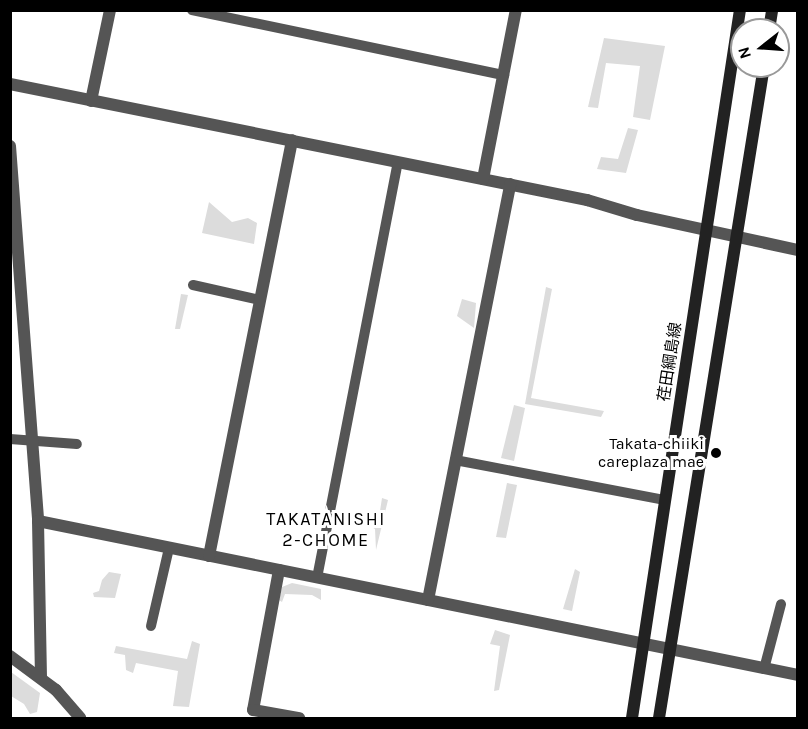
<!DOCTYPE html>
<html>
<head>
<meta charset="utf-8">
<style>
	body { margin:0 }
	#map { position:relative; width:808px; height:729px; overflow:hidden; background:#fff; font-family:Karla,"Noto Sans JP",sans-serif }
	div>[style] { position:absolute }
	.green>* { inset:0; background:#dcdcdc }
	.service>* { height:10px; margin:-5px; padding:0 5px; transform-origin:5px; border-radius:5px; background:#555 }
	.minor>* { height:12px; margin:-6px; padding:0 6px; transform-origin:6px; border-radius:6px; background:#555 }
	.tertiary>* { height:12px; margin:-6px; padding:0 6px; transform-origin:6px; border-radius:6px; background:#555 }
	.secondary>* { height:12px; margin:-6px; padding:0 6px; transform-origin:6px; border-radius:6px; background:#222 }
	.dots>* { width:16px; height:16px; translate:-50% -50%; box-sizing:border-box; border:3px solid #fff; border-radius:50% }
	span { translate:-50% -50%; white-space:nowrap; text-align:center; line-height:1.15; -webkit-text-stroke:6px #fff; paint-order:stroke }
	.street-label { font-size:16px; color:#000 }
	.poi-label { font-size:16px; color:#000 }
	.right { translate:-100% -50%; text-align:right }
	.neighbourhood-label { font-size:18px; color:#000; letter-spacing:1.5px }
	.frame { position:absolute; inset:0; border:12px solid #000; pointer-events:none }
	.north { position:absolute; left:730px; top:18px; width:60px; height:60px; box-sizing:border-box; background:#fff; border:2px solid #999; border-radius:50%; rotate:253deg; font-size:16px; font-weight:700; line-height:24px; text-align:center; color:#000 }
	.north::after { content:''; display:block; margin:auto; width:21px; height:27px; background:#000; clip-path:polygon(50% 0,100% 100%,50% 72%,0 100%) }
</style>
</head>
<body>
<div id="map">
	<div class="green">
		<i style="clip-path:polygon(604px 38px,665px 46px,650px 120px,633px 117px,640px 66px,606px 63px,598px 108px,588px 107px)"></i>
		<i style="clip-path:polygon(628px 128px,638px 130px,626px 173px,597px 169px,601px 157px,618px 159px)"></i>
		<i style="clip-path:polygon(209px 202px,232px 222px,248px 218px,257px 223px,254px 244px,202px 233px)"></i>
		<i style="clip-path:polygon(546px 287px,552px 289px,531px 398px,604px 411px,601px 417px,525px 404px)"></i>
		<i style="clip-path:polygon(181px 294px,188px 295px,180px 329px,175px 329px)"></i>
		<i style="clip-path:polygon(462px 299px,476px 303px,474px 328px,457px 316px)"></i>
		<i style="clip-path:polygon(514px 405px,525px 408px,514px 461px,501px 458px)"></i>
		<i style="clip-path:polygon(507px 483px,517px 485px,506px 538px,496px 537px)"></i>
		<i style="clip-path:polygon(382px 498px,388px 500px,376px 550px,375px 529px,370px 526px,373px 511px,380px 511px)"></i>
		<i style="clip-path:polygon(575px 569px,580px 572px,572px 611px,563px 609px)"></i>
		<i style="clip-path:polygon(109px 572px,121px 574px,115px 598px,94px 597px,93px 593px,99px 591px,102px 580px)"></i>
		<i style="clip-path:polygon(292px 583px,321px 589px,321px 600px,312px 595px,285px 594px,282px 602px,279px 600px,282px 587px)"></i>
		<i style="clip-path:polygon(495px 630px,510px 635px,499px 690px,494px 691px,500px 646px,490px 644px)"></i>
		<i style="clip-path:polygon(192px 641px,200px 644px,189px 707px,173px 706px,178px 671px,136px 663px,133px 673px,126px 670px,125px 655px,114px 653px,116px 646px,187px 659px)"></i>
		<i style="clip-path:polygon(11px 672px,40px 693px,37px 712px,30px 714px,24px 704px,11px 696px)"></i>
	</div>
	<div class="service">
		<i style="left:192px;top:10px;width:319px;rotate:11.8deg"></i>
		<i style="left:193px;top:285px;width:69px;rotate:12.6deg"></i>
		<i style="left:10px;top:439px;width:67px;rotate:4.3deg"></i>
		<i style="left:455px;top:460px;width:214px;rotate:10.8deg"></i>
		<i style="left:317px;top:578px;width:423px;rotate:-79deg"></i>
		<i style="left:151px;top:626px;width:80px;rotate:-77deg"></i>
		<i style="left:764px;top:669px;width:67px;rotate:-75.3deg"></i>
	</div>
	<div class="minor">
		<i style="left:10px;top:84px;width:589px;rotate:11.37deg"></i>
		<i style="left:587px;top:200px;width:52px;rotate:16.7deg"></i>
		<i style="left:637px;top:215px;width:165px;rotate:12.3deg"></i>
		<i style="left:91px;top:101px;width:93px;rotate:-78.2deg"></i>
		<i style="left:10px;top:146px;width:376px;rotate:85.7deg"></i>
		<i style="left:38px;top:521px;width:156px;rotate:88.9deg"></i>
		<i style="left:483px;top:179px;width:172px;rotate:-79deg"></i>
		<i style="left:38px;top:521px;width:775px;rotate:11.45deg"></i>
		<i style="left:209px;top:556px;width:424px;rotate:-78.7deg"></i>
		<i style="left:279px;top:570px;width:142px;rotate:100.5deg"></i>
		<i style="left:253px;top:710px;width:47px;rotate:9.9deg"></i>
		<i style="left:428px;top:600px;width:424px;rotate:-78.8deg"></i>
	</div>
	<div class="tertiary">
		<i style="left:10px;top:656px;width:57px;rotate:36.5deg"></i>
		<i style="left:56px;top:690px;width:37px;rotate:49deg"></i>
	</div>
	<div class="secondary">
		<i style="left:769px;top:30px;width:20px;rotate:-81deg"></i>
		<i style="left:632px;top:718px;width:716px;rotate:-81.33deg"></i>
		<i style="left:659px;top:718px;width:660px;rotate:-80.85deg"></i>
	</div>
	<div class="dots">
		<i style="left:716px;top:453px;background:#000"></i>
	</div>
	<div class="street-label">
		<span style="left:670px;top:362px;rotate:-81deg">荏田綱島線</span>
	</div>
	<div class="poi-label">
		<span class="right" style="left:704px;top:453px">Takata-chiiki<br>careplaza mae</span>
	</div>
	<div class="neighbourhood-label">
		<span style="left:326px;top:530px">TAKATANISHI<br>2-CHOME</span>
	</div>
	<div class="frame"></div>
	<div class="north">N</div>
</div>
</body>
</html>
